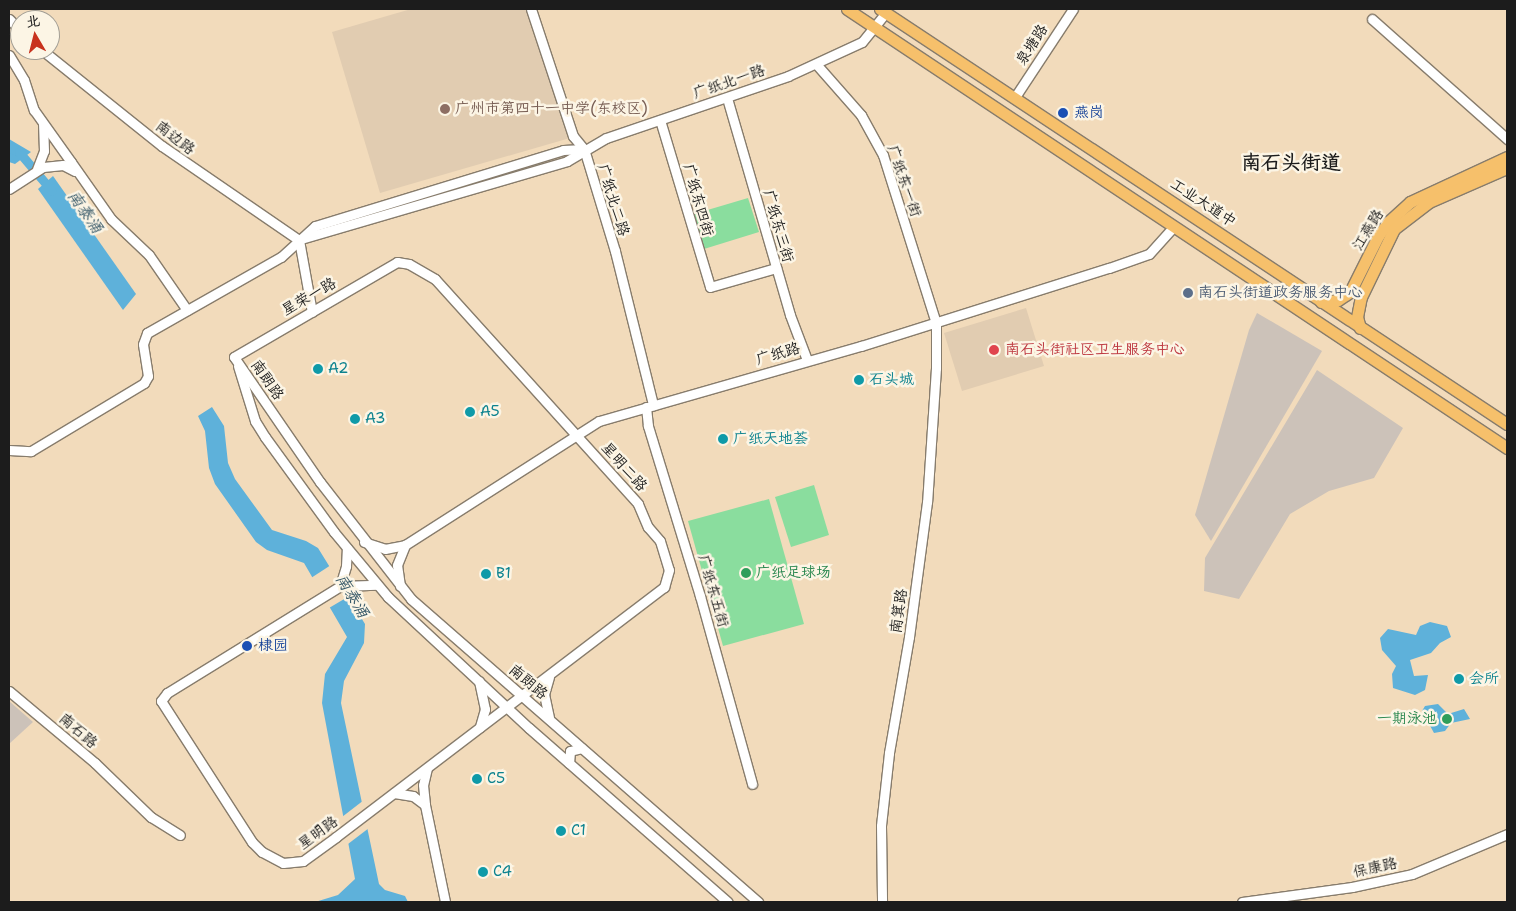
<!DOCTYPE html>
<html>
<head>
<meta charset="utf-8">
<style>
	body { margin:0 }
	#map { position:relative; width:1516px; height:911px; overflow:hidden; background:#f2dbbb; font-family:"Shantell Sans","LXGW WenKai TC",sans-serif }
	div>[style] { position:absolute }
	.built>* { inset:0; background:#e1ccb1 }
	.industrial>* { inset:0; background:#ccc2b9 }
	.green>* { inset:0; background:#8add9e }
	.water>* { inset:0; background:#5eb1da }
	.pier>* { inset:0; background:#f2dbbb }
	.canal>* { height:9px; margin:-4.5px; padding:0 4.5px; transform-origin:4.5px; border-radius:4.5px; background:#5eb1da }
	.roads { filter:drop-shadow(1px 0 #877c6c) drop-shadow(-1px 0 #877c6c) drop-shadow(0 1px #877c6c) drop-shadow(0 -1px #877c6c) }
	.minor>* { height:9px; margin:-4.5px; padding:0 4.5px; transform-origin:4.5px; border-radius:4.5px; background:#fff }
	.major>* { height:11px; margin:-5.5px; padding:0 5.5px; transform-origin:5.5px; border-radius:5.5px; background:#f6c06b }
	.dots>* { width:14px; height:14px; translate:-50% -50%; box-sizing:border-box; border:2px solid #fcf5e5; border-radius:50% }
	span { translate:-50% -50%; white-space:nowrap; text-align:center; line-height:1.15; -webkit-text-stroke:5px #fcf5e5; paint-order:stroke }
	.street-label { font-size:15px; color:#1c1c1c }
	.education-label { font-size:15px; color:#785e54 }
	.left { translate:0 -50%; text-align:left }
	.transit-label { font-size:15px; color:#164399 }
	.service-label { font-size:15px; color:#4e5e75 }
	.health-label { font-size:15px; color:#be3a42 }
	.culture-label { font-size:15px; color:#0d838f }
	.leisure-label { font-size:15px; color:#27864d }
	.right { translate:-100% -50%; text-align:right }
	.water-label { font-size:16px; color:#365868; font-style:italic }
	.district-label { font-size:20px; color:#1c1c1c; font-weight:700 }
	.frame { position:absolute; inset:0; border:10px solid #1c1c1c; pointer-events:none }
	.north { position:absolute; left:10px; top:10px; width:50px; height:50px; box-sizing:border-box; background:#fcf5e5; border:1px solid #a29e95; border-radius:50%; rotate:352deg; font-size:14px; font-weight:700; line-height:20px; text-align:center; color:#1c1c1c }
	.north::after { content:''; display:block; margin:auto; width:18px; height:22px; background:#c8321e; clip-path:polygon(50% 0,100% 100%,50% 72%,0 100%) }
</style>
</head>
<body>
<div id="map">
	<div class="built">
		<i style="clip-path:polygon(411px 9px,527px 9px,570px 138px,380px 193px,332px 32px)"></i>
		<i style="clip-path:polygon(1026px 308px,1044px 366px,962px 391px,944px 333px)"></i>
	</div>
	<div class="industrial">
		<i style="clip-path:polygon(1257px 313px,1322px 351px,1211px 541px,1195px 515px,1249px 330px)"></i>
		<i style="clip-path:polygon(1317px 370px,1403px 428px,1374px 478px,1329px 491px,1290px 514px,1239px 599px,1204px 591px,1205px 558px)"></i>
		<i style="clip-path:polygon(9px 701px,33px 722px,9px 744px)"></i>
	</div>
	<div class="green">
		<i style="clip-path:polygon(748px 198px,759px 232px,704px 249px,694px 214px)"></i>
		<i style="clip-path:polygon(814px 485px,829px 535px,791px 547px,775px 497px)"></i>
		<i style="clip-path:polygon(769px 499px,804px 624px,723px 646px,688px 521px)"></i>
	</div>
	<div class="water">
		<i style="clip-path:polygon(9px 139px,31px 152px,15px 164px,9px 162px)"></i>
		<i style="clip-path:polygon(53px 176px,136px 294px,123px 310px,38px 189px)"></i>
		<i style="clip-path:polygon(212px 407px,224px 426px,228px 463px,235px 479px,272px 530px,306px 541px,318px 548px,365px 624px,364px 643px,344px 681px,341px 703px,379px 884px,385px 890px,405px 896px,408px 902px,315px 902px,338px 895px,355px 879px,322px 703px,325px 674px,347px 637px,304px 563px,267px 550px,256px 542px,215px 484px,209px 468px,205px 431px,198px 416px)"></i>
		<i style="clip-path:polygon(1430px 622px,1447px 626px,1451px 637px,1440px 643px,1431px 653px,1410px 660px,1414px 676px,1428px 675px,1425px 690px,1415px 695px,1393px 688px,1392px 674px,1396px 666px,1382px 650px,1380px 638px,1388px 629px,1416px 635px,1420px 626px)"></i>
		<i style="clip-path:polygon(1438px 704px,1448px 714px,1464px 709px,1470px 719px,1451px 723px,1445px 731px,1434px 733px,1422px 711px,1425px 706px)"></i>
	</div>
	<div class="pier">
		<i style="clip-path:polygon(331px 565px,351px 595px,329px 608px,311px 578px)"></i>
		<i style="clip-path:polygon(364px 800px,369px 828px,348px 844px,342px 817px)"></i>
	</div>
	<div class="canal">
		<i style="left:9px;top:147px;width:11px;rotate:27deg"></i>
		<i style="left:19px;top:152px;width:51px;rotate:49.8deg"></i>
	</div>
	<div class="roads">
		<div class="minor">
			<i style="left:531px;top:9px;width:134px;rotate:71.7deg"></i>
			<i style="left:573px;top:136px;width:17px;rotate:50deg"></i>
			<i style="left:584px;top:149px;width:107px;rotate:73.1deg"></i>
			<i style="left:615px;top:251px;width:159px;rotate:76.1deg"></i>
			<i style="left:9px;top:19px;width:16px;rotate:45deg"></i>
			<i style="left:1372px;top:19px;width:181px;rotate:41.6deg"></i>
			<i style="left:42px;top:50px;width:154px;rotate:38.7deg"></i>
			<i style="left:162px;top:146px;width:166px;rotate:34.5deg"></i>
			<i style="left:9px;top:55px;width:29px;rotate:59deg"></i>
			<i style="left:24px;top:80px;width:32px;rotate:72deg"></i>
			<i style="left:34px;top:110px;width:64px;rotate:54.6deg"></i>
			<i style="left:71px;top:162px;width:70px;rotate:54.9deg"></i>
			<i style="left:111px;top:219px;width:52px;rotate:43.5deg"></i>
			<i style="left:149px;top:255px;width:67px;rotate:55.4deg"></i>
			<i style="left:817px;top:65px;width:67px;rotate:48.7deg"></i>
			<i style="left:861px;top:115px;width:46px;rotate:61.2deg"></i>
			<i style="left:883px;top:155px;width:176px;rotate:72.5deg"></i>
			<i style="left:936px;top:323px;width:45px;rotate:90deg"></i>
			<i style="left:936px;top:368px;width:134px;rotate:93.8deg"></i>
			<i style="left:927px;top:502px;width:136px;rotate:97.6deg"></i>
			<i style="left:909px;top:637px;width:118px;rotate:99.8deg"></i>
			<i style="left:889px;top:753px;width:73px;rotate:96.3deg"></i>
			<i style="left:881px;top:826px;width:76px;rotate:89.2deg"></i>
			<i style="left:1015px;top:97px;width:105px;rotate:-56.6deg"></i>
			<i style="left:727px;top:98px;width:226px;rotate:73.8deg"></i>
			<i style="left:790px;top:315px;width:48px;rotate:69.3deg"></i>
			<i style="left:660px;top:120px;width:174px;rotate:73.3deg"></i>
			<i style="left:710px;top:287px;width:69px;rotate:-16.1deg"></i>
			<i style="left:37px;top:169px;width:19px;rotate:-69deg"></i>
			<i style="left:44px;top:151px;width:27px;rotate:-92deg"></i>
			<i style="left:9px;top:189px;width:40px;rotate:-32.9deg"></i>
			<i style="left:43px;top:167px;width:20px;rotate:-6deg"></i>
			<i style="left:63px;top:165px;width:13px;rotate:27deg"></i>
			<i style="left:301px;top:239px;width:277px;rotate:-16.3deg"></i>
			<i style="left:567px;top:161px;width:45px;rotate:-30.5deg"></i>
			<i style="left:606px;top:138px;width:192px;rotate:-18.8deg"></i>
			<i style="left:788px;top:76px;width:81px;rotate:-24.7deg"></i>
			<i style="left:862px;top:42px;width:38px;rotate:-51deg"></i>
			<i style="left:299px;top:240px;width:73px;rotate:79.8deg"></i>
			<i style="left:234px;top:357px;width:189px;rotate:-30.2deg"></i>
			<i style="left:397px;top:262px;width:12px;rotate:9deg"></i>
			<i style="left:409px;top:264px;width:30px;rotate:30deg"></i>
			<i style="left:435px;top:279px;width:303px;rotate:47.9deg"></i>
			<i style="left:638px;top:504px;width:25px;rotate:67deg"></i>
			<i style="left:648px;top:527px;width:18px;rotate:49deg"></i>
			<i style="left:660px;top:541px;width:30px;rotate:73deg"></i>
			<i style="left:669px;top:570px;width:18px;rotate:106deg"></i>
			<i style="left:664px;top:587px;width:412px;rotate:142.7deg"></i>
			<i style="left:336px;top:837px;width:41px;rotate:144deg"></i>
			<i style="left:303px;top:861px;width:20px;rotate:174deg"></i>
			<i style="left:283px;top:863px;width:24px;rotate:-152deg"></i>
			<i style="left:262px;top:852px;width:14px;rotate:-135deg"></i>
			<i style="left:252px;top:842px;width:168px;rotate:-122.8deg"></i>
			<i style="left:161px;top:701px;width:10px;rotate:-53deg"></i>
			<i style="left:167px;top:693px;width:203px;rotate:-31.7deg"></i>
			<i style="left:340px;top:586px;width:37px;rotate:-2deg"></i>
			<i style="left:234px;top:357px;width:152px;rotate:55.5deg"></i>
			<i style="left:320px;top:482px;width:148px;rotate:52.1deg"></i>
			<i style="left:411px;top:599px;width:461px;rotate:41.1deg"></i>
			<i style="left:238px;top:366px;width:58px;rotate:72.8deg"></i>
			<i style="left:255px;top:421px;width:19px;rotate:58deg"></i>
			<i style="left:265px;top:437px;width:117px;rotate:54deg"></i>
			<i style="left:334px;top:532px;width:85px;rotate:50.3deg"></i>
			<i style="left:388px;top:597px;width:192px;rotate:42.9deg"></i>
			<i style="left:529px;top:728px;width:264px;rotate:41.2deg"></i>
			<i style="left:646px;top:407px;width:19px;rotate:84deg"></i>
			<i style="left:648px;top:426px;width:178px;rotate:73deg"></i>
			<i style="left:700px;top:596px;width:195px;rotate:74.5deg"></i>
			<i style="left:9px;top:450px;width:22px;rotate:3deg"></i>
			<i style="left:31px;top:451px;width:132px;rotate:-31deg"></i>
			<i style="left:144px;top:383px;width:8px;rotate:-60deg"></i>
			<i style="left:148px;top:376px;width:32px;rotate:-99deg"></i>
			<i style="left:143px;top:344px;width:12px;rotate:-70deg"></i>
			<i style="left:147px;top:333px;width:154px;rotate:-29.6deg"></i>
			<i style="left:281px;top:257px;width:46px;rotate:-42.4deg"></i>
			<i style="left:315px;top:226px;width:259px;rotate:-17deg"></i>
			<i style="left:563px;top:150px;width:21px;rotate:-3deg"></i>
			<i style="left:364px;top:542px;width:22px;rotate:18deg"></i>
			<i style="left:385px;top:549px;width:20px;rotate:-11deg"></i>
			<i style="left:405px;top:545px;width:230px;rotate:-32.6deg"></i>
			<i style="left:599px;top:421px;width:273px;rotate:-16deg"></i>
			<i style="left:861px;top:346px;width:260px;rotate:-17.5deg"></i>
			<i style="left:1109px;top:268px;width:42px;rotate:-19.3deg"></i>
			<i style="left:1149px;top:254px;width:36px;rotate:-48deg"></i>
			<i style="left:340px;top:586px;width:21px;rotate:-73deg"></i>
			<i style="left:346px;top:566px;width:18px;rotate:-87deg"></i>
			<i style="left:400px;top:586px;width:21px;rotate:-98deg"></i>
			<i style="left:397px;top:565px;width:22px;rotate:-68deg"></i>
			<i style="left:549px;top:677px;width:18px;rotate:106deg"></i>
			<i style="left:544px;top:694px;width:24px;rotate:78deg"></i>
			<i style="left:479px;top:681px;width:29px;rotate:78deg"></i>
			<i style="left:485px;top:709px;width:19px;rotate:106deg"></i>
			<i style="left:9px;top:691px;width:112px;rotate:39.9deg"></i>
			<i style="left:95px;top:763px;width:78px;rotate:44deg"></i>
			<i style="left:151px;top:817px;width:34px;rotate:32deg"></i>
			<i style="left:569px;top:763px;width:12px;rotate:-85deg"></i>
			<i style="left:570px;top:751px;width:12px;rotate:-14deg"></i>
			<i style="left:427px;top:768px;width:17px;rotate:103deg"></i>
			<i style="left:423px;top:785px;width:20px;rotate:84deg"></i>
			<i style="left:425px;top:805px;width:99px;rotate:78.3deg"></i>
			<i style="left:394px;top:793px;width:19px;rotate:9deg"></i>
			<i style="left:413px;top:796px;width:15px;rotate:37deg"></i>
			<i style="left:1242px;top:902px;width:111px;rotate:-7.8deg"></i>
			<i style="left:1352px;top:887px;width:61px;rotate:-12.2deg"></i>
			<i style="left:1412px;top:874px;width:103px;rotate:-22.8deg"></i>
		</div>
		<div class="major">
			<i style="left:847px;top:9px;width:793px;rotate:33.63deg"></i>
			<i style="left:880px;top:9px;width:752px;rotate:33.5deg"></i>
			<i style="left:1321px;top:302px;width:17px;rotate:-7deg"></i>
			<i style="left:1338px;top:300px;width:14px;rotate:-34deg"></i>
			<i style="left:1350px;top:292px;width:63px;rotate:-63.4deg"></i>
			<i style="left:1378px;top:236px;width:17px;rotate:-54deg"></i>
			<i style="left:1388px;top:222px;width:30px;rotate:-42deg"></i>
			<i style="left:1410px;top:202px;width:107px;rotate:-24.9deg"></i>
			<i style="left:1360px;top:328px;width:11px;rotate:-105deg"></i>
			<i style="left:1357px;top:317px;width:20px;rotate:-79deg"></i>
			<i style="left:1361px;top:297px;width:76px;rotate:-64.1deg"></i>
			<i style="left:1394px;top:229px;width:44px;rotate:-37.6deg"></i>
			<i style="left:1429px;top:202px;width:85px;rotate:-23.6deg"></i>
		</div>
	</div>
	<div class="dots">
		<i style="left:445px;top:109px;background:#8d6e63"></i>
		<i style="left:1063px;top:113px;background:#1a4fb4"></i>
		<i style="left:1188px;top:293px;background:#5c6f8a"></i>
		<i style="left:994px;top:350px;background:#e0444e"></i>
		<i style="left:318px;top:369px;background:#0f9aa8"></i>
		<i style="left:859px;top:380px;background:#0f9aa8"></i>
		<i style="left:470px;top:412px;background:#0f9aa8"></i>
		<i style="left:355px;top:419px;background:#0f9aa8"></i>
		<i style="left:723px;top:439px;background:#0f9aa8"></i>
		<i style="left:746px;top:573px;background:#2e9e5b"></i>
		<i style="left:486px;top:574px;background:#0f9aa8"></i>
		<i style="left:247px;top:646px;background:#1a4fb4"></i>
		<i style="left:1459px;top:679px;background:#0f9aa8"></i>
		<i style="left:1447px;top:719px;background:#2e9e5b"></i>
		<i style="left:477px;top:779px;background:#0f9aa8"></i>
		<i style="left:561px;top:831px;background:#0f9aa8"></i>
		<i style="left:483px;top:872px;background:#0f9aa8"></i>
	</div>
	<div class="street-label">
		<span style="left:1032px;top:45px;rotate:-57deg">泉塘路</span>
		<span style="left:729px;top:82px;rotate:-19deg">广纸北一路</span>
		<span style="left:175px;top:138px;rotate:37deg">南边路</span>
		<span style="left:904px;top:181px;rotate:71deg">广纸东一街</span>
		<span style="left:613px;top:200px;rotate:73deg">广纸北二路</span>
		<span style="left:698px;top:200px;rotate:74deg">广纸东四街</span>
		<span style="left:1203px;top:203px;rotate:33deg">工业大道中</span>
		<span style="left:778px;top:226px;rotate:74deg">广纸东三街</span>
		<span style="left:1368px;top:230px;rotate:-58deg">江燕路</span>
		<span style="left:309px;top:297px;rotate:-30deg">星荣一路</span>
		<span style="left:778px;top:354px;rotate:-16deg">广纸路</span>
		<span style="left:267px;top:380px;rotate:55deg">南朗路</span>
		<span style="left:624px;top:467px;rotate:48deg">星明二路</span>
		<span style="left:713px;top:591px;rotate:74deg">广纸东五街</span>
		<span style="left:899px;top:611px;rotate:-82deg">南箕路</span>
		<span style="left:528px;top:682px;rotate:40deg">南朗路</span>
		<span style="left:78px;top:731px;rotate:40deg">南石路</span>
		<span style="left:318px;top:833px;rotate:-36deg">星明路</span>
		<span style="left:1375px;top:868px;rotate:-13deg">保康路</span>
	</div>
	<div class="education-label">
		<span class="left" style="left:455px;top:109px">广州市第四十一中学(东校区)</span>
	</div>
	<div class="transit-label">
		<span class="left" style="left:1074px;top:113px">燕岗</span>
		<span class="left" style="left:258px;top:646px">棣园</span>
	</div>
	<div class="service-label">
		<span class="left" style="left:1198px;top:293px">南石头街道政务服务中心</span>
	</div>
	<div class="health-label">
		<span class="left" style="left:1005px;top:350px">南石头街社区卫生服务中心</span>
	</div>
	<div class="culture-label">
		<span class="left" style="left:328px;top:369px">A2</span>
		<span class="left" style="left:869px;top:380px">石头城</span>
		<span class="left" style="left:480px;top:412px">A5</span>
		<span class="left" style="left:365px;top:419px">A3</span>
		<span class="left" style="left:733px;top:439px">广纸天地荟</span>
		<span class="left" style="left:496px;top:574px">B1</span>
		<span class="left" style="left:1469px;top:679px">会所</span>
		<span class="left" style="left:487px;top:779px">C5</span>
		<span class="left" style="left:571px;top:831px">C1</span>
		<span class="left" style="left:493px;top:872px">C4</span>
	</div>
	<div class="leisure-label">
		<span class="left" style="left:756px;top:573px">广纸足球场</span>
		<span class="right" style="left:1437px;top:719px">一期泳池</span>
	</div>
	<div class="water-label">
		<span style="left:85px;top:212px;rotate:55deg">南泰涌</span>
		<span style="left:352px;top:596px;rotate:59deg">南泰涌</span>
	</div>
	<div class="district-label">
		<span style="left:1291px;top:162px">南石头街道</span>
	</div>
	<div class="frame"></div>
	<div class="north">北</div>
</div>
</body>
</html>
